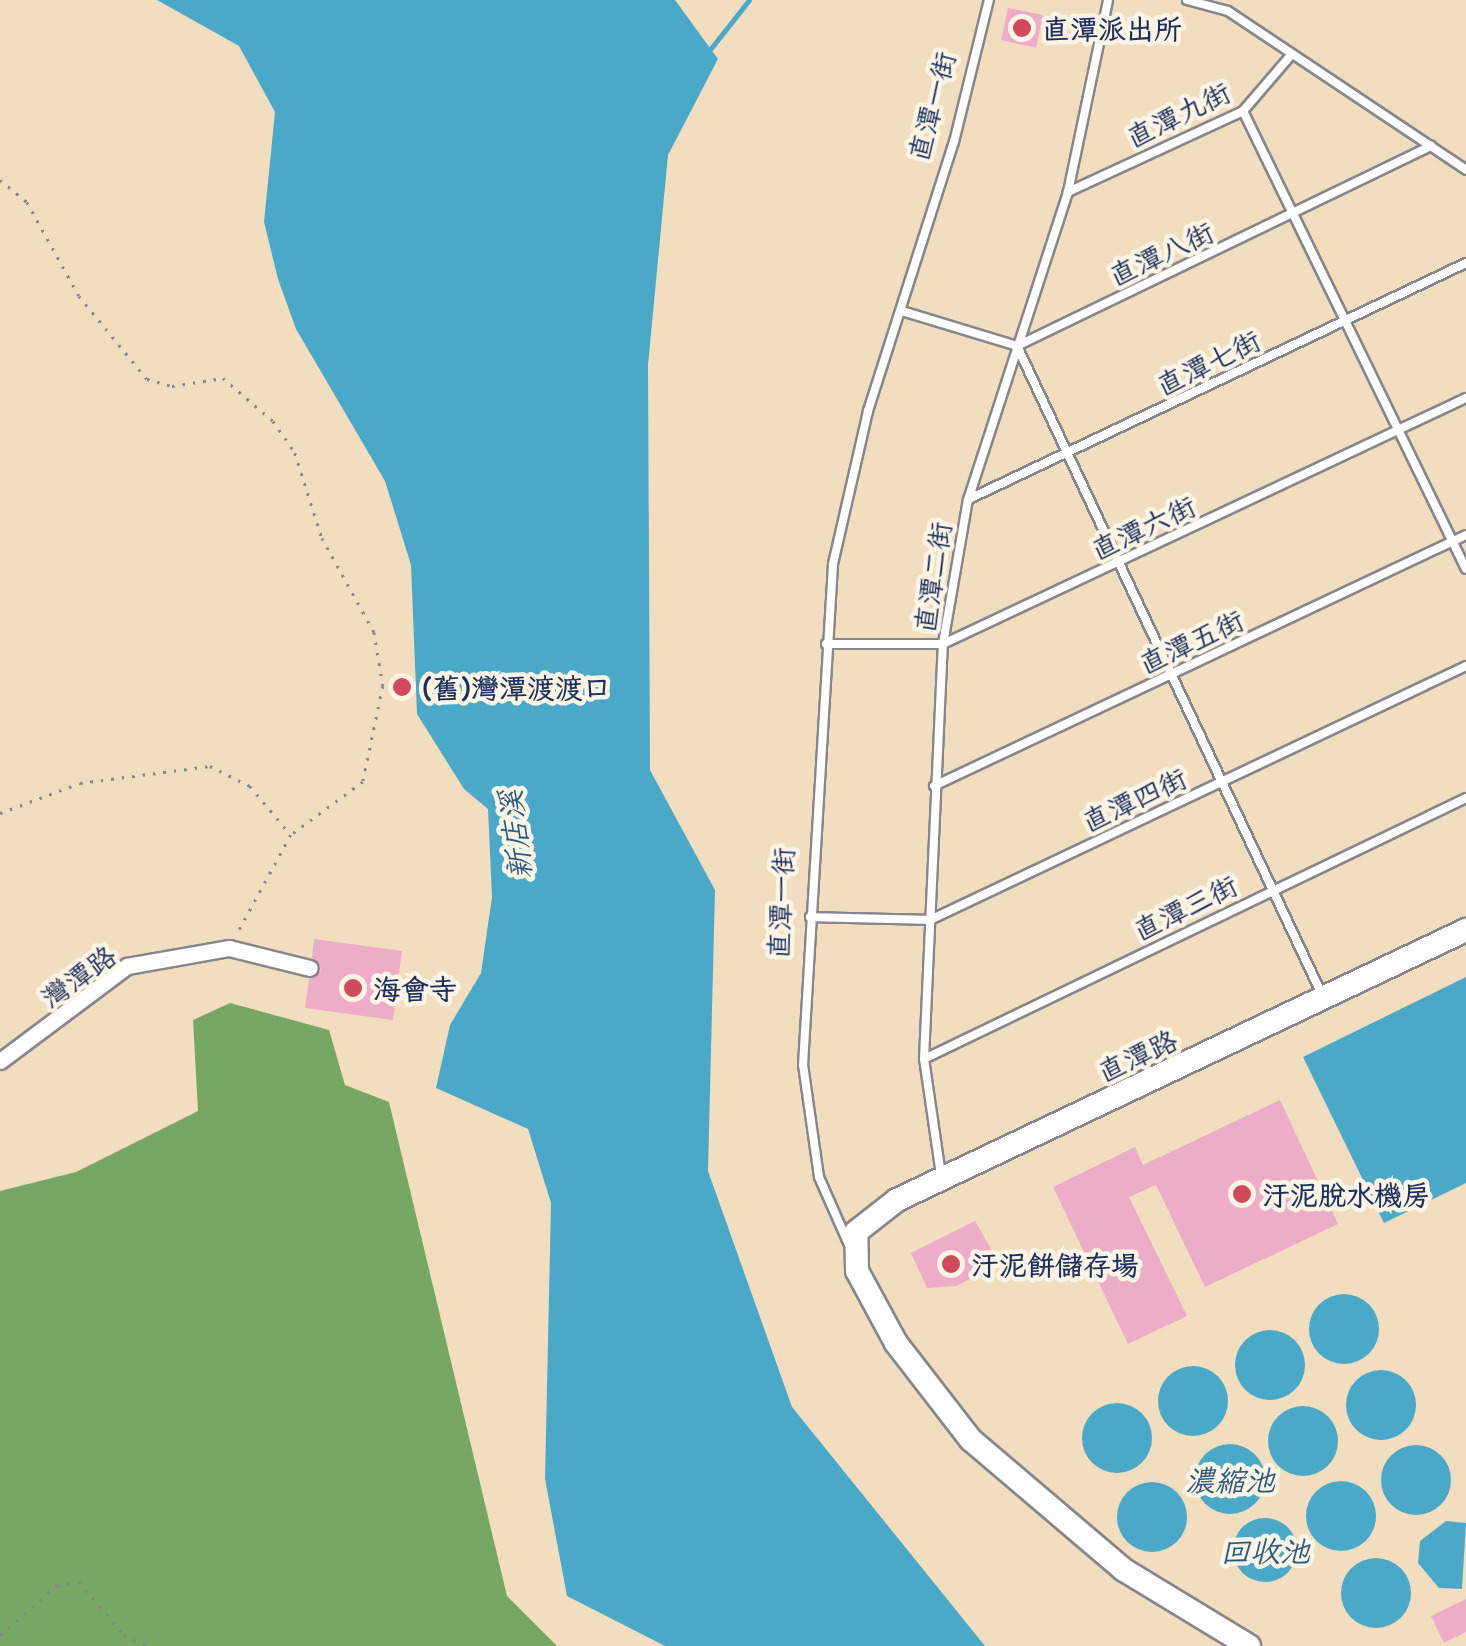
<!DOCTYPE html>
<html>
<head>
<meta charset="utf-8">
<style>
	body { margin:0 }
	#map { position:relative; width:1466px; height:1646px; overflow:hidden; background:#f2ddbe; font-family:Mali,"LXGW WenKai TC",sans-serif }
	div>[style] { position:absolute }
	.forest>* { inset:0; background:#76a863 }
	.water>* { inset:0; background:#4aa9c9 }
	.round { border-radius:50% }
	.stream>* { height:5px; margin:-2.5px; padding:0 2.5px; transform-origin:2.5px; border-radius:2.5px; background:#4aa9c9 }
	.building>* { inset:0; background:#edadc8 }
	.path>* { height:2.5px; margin-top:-1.25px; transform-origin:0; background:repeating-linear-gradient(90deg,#86868e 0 2.5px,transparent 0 10.5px) }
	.roads { filter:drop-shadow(2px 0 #86868e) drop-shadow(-2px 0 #86868e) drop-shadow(0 2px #86868e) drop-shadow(0 -2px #86868e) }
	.lane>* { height:8px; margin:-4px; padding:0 4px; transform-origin:4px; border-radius:4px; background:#fff }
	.street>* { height:15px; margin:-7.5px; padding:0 7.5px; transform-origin:7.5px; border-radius:7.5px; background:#fff }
	.secondary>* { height:22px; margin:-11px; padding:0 11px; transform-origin:11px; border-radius:11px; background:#fff }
	.dots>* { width:28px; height:28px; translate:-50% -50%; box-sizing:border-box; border:5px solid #fcf5e5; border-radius:50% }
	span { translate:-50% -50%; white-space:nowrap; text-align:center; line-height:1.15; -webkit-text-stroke:9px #fcf5e5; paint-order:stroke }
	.poi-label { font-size:28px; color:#1b2f5e; font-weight:700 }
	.left { translate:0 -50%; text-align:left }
	.street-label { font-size:28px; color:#1b2f5e }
	.water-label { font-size:30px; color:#2b5a83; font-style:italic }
</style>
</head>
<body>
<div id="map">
	<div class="forest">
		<i style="clip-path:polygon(230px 1003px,329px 1030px,345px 1085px,389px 1102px,507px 1596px,557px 1646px,0 1646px,0 1191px,76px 1172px,198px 1111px,193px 1020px)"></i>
	</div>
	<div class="water">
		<i style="clip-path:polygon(157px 0,675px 0,718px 59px,668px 155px,648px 365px,650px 770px,715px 890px,708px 1171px,792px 1407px,985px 1646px,665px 1646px,567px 1596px,545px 1479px,551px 1203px,528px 1129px,436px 1088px,450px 1025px,481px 973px,492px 897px,488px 809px,464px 789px,417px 714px,411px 565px,385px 481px,296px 329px,278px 279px,264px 222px,275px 112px,239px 46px)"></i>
		<i style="clip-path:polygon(1466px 977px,1466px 1183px,1384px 1223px,1303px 1057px)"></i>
		<i class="round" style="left:1309px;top:1294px;width:70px;height:70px"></i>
		<i class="round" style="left:1235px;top:1330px;width:70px;height:70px"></i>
		<i class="round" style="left:1158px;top:1366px;width:70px;height:70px"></i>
		<i class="round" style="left:1346px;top:1370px;width:70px;height:70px"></i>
		<i class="round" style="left:1082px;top:1403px;width:70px;height:70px"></i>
		<i class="round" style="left:1268px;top:1406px;width:70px;height:70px"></i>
		<i class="round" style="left:1195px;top:1444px;width:70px;height:70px"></i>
		<i class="round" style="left:1381px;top:1445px;width:70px;height:70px"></i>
		<i class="round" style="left:1306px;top:1481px;width:70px;height:70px"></i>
		<i class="round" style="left:1117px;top:1482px;width:70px;height:70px"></i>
		<i class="round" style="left:1233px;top:1518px;width:64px;height:64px"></i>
		<i style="clip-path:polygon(1446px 1521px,1466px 1523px,1462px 1589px,1439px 1588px,1418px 1563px,1420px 1541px)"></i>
		<i class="round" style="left:1341px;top:1558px;width:70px;height:70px"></i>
	</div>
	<div class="stream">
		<i style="left:708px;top:52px;width:66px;rotate:-51.7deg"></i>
	</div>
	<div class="building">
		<i style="clip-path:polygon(1008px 8px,1043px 15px,1036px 48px,1001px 40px)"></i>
		<i style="clip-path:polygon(314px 939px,402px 951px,393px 1020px,305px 1008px,309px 979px,321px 970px,312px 957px)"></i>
		<i style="clip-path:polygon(1280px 1100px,1338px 1224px,1205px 1287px,1156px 1185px,1129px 1197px,1187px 1316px,1128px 1344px,1053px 1187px,1135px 1147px,1143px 1165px)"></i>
		<i style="clip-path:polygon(975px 1221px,994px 1254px,978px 1275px,956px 1286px,927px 1288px,911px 1253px)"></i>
		<i style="clip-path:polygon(1466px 1599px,1466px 1632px,1444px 1643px,1431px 1616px)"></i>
	</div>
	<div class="path">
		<i style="left:0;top:180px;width:35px;rotate:39deg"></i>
		<i style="left:27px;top:202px;width:107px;rotate:61deg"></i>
		<i style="left:79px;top:296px;width:107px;rotate:50.7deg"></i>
		<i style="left:147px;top:379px;width:26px;rotate:16deg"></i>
		<i style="left:172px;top:386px;width:52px;rotate:-8.9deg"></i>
		<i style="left:223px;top:378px;width:66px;rotate:40.7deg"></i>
		<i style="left:273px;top:421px;width:39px;rotate:55deg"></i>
		<i style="left:295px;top:453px;width:89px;rotate:72.4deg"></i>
		<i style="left:322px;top:538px;width:107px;rotate:61deg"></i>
		<i style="left:374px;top:632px;width:55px;rotate:80.5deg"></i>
		<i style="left:383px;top:686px;width:98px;rotate:101.8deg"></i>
		<i style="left:363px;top:782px;width:89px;rotate:143.6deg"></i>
		<i style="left:291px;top:835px;width:113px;rotate:118.6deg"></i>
		<i style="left:0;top:813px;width:85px;rotate:-20.6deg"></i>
		<i style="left:80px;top:783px;width:131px;rotate:-7.5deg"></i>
		<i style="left:210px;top:766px;width:45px;rotate:26.6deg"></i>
		<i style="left:250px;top:786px;width:62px;rotate:50.2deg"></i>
		<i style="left:0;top:1635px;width:76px;rotate:-41.3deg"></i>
		<i style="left:57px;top:1585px;width:22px;rotate:-8deg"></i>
		<i style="left:79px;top:1582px;width:70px;rotate:49.7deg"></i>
		<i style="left:124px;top:1635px;width:27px;rotate:24deg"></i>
	</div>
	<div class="roads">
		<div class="lane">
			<i style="left:1187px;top:0;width:42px;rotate:15deg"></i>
			<i style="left:1228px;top:11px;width:286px;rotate:33.7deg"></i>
			<i style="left:1243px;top:111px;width:509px;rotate:64.04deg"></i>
			<i style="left:1068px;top:192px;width:193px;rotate:-24.8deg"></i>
			<i style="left:1243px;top:111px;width:74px;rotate:-49.4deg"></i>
			<i style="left:902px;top:311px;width:120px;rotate:16.9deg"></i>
			<i style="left:1017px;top:346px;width:460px;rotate:-25.8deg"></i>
			<i style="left:1017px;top:346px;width:719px;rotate:64.82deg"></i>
			<i style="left:969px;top:499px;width:550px;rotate:-25.4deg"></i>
			<i style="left:826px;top:644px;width:117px"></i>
			<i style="left:943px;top:644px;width:578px;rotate:-25.19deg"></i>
			<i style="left:934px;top:786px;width:588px;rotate:-25.26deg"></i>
			<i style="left:810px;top:917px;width:120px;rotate:1.4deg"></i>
			<i style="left:930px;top:920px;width:593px;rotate:-25.36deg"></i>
			<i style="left:924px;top:1059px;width:602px;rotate:-25.71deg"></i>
			<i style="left:941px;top:1175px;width:117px;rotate:-98.3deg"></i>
			<i style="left:924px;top:1059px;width:415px;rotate:-87.4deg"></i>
			<i style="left:943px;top:644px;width:146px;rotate:-80.2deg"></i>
			<i style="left:968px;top:500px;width:324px;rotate:-72deg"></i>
			<i style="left:1068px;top:192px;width:196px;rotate:-78.2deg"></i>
			<i style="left:849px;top:1245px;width:74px;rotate:-113.8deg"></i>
			<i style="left:819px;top:1177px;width:113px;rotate:-98.1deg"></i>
			<i style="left:803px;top:1065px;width:502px;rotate:-86.57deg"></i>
			<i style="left:833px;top:564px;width:157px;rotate:-77.1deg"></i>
			<i style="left:868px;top:411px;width:282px;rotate:-72.3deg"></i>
			<i style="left:954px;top:142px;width:146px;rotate:-76.2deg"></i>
		</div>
		<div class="street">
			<i style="left:0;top:1061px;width:159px;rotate:-36.8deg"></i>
			<i style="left:127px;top:966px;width:104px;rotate:-10deg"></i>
			<i style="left:229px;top:948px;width:83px;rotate:13.9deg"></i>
		</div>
		<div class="secondary">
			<i style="left:1249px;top:1646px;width:146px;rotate:-148.7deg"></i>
			<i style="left:1124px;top:1570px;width:201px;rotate:-139.6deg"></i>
			<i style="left:971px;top:1440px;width:123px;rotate:-127.7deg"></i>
			<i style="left:896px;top:1343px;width:82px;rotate:-118.4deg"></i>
			<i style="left:857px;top:1271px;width:39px;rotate:-91deg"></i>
			<i style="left:856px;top:1232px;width:52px;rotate:-38deg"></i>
			<i style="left:897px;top:1200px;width:630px;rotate:-25.39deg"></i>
		</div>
	</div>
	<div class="dots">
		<i style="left:1022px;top:28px;background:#d1495b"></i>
		<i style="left:402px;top:687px;background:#d1495b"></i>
		<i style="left:353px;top:988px;background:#d1495b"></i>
		<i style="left:1242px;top:1194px;background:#d1495b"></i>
		<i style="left:951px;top:1264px;background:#d1495b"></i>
	</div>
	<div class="poi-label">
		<span class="left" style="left:1042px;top:28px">直潭派出所</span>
		<span class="left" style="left:422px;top:687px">(舊)灣潭渡渡口</span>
		<span class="left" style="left:373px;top:988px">海會寺</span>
		<span class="left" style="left:1262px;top:1194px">汙泥脫水機房</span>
		<span class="left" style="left:971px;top:1264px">汙泥餅儲存場</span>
	</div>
	<div class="street-label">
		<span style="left:931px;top:106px;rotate:-75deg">直潭一街</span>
		<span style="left:1178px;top:114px;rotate:-26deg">直潭九街</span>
		<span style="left:1161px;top:253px;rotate:-25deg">直潭八街</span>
		<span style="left:1208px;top:362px;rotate:-26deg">直潭七街</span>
		<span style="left:1143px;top:527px;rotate:-25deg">直潭六街</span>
		<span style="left:932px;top:577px;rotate:-81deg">直潭二街</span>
		<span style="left:1191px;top:641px;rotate:-25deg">直潭五街</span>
		<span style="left:1134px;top:799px;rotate:-25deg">直潭四街</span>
		<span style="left:780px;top:903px;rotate:-87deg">直潭一街</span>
		<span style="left:1185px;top:907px;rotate:-26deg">直潭三街</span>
		<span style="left:78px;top:976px;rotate:-36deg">灣潭路</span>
		<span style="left:1137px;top:1055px;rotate:-25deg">直潭路</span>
	</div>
	<div class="water-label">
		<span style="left:514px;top:835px;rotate:-97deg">新店溪</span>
		<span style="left:1230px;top:1479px">濃縮池</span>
		<span style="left:1265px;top:1550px">回收池</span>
	</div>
</div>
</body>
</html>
